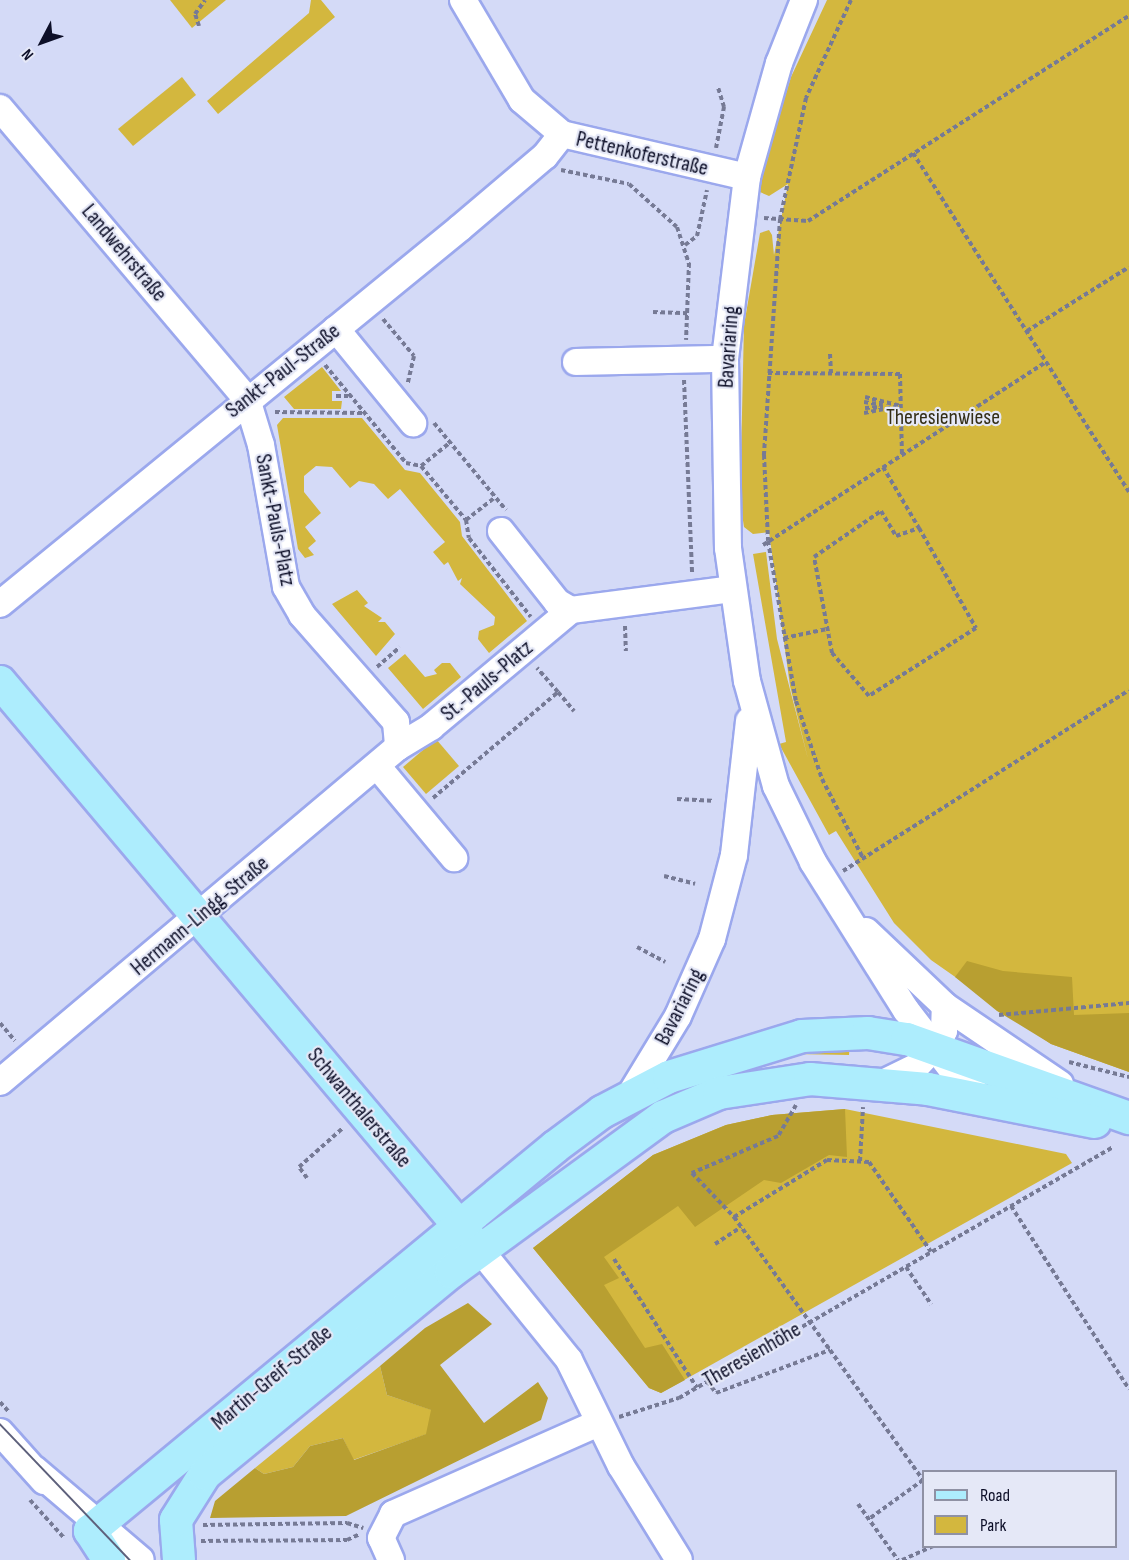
<!DOCTYPE html>
<html>
<head>
<meta charset="utf-8">
<style>
	body { margin:0 }
	#map { position:relative; width:1129px; height:1560px; overflow:hidden; background:#d4daf7; font-family:"Sofia Sans Condensed",sans-serif }
	div>[style] { position:absolute }
	.green>* { inset:0; background:#d3b73e }
	.forest>* { inset:0; background:#b89f31 }
	.path>* { height:4px; margin-top:-2px; transform-origin:0; background:repeating-linear-gradient(90deg,#767a95 0 4.5px,transparent 0 7.5px) }
	.roads { filter:drop-shadow(2px 0 #9ba8ed) drop-shadow(-2px 0 #9ba8ed) drop-shadow(0 2px #9ba8ed) drop-shadow(0 -2px #9ba8ed) }
	.minor>* { height:26px; margin:-13px; padding:0 13px; transform-origin:13px; border-radius:13px; background:#fff }
	.major>* { height:32px; margin:-16px; padding:0 16px; transform-origin:16px; border-radius:16px; background:#adedfd }
	.tram>* { height:1.5px; margin:-0.75px; padding:0 0.75px; transform-origin:0.75px; border-radius:0.75px; background:#5d607b }
	span { translate:-50% -50%; white-space:nowrap; text-align:center; line-height:1.15; -webkit-text-stroke:4.5px #e5e8f7; paint-order:stroke }
	.street-label { font-size:22px; color:#0d0f28 }
	.park-label { font-size:22px; color:#342e17 }
	.legend { position:absolute; left:922px; top:1470px; width:195px; height:78px; box-sizing:border-box; background:#e5e8f7; border:2px solid #8f91a4; margin:0; padding:8px 10px; list-style:none; font-size:18px; color:#0d0f28 }
	.legend li { display:flex; align-items:center; gap:12px; height:30px }
	.legend b { width:30px; border:2px solid #8f91a4 }
	.north { position:absolute; left:12px; top:12px; width:60px; height:60px; -webkit-text-stroke:4px #e5e8f7; paint-order:stroke; rotate:229deg; font-size:16px; font-weight:700; line-height:24px; text-align:center; color:#0d0f28 }
	.north::after { content:''; display:block; margin:auto; width:21px; height:27px; background:#0d0f28; clip-path:polygon(50% 0,100% 100%,50% 72%,0 100%) }
</style>
</head>
<body>
<div id="map">
	<div class="green">
		<i style="clip-path:polygon(170px 0,226px 0,192px 28px)"></i>
		<i style="clip-path:polygon(311px 0,321px 0,335px 17px,218px 114px,207px 101px,309px 13px)"></i>
		<i style="clip-path:polygon(827px 0,1129px 0,1129px 1072px,1051px 1044px,931px 960px,894px 923px,836px 831px,829px 835px,779px 744px,786px 742px,753px 554px,766px 552px,777px 639px,808px 759px,790px 686px,769px 532px,753px 534px,744px 527px,740px 501px,744px 325px,760px 233px,769px 230px,772px 235px,774px 255px,788px 184px,769px 196px,760px 192px,759px 180px,791px 77px)"></i>
		<i style="clip-path:polygon(182px 77px,196px 95px,133px 146px,118px 129px)"></i>
		<i style="clip-path:polygon(322px 367px,341px 391px,332px 391px,332px 401px,342px 401px,341px 409px,294px 409px,284px 397px)"></i>
		<i style="clip-path:polygon(283px 418px,362px 418px,405px 470px,420px 473px,460px 522px,462px 536px,527px 621px,489px 653px,478px 639px,479px 631px,494px 625px,495px 617px,460px 584px,462px 578px,458px 581px,448px 562px,444px 565px,433px 552px,445px 542px,431px 526px,400px 489px,388px 499px,374px 484px,359px 481px,350px 488px,332px 467px,316px 466px,304px 476px,304px 492px,321px 513px,305px 527px,316px 541px,308px 548px,314px 555px,305px 558px,298px 549px,277px 425px)"></i>
		<i style="clip-path:polygon(357px 590px,368px 603px,364px 606px,382px 618px,378px 622px,385px 622px,395px 634px,376px 656px,332px 604px)"></i>
		<i style="clip-path:polygon(405px 654px,425px 677px,437px 674px,434px 670px,442px 663px,450px 663px,461px 677px,423px 709px,388px 668px)"></i>
		<i style="clip-path:polygon(436px 739px,459px 766px,426px 794px,403px 767px)"></i>
		<i style="clip-path:polygon(850px 1042px,849px 1055px,795px 1054px)"></i>
		<i style="clip-path:polygon(845px 1109px,1066px 1154px,1072px 1163px,661px 1393px,649px 1388px,533px 1248px,653px 1155px,726px 1125px,772px 1115px)"></i>
		<i style="clip-path:polygon(380px 1366px,387px 1395px,432px 1410px,427px 1434px,353px 1460px,343px 1438px,310px 1446px,293px 1467px,264px 1474px,255px 1468px)"></i>
	</div>
	<div class="forest">
		<i style="clip-path:polygon(967px 961px,1003px 971px,1072px 977px,1074px 1015px,1129px 1013px,1129px 1072px,1051px 1044px,997px 1011px,955px 977px)"></i>
		<i style="clip-path:polygon(845px 1109px,847px 1157px,829px 1155px,781px 1183px,764px 1180px,695px 1227px,678px 1206px,604px 1257px,619px 1278px,604px 1285px,645px 1348px,662px 1344px,685px 1380px,661px 1393px,649px 1388px,533px 1248px,653px 1155px,726px 1125px,772px 1115px)"></i>
		<i style="clip-path:polygon(468px 1303px,492px 1324px,440px 1365px,484px 1423px,538px 1382px,548px 1398px,541px 1420px,346px 1516px,210px 1518px,215px 1501px,255px 1468px,264px 1474px,293px 1467px,310px 1446px,343px 1438px,354px 1460px,426px 1434px,431px 1410px,387px 1395px,380px 1366px,425px 1328px)"></i>
	</div>
	<div class="path">
		<i style="left:851px;top:0;width:108px;rotate:114.7deg"></i>
		<i style="left:806px;top:98px;width:124px;rotate:102.1deg"></i>
		<i style="left:780px;top:219px;width:237px;rotate:93.9deg"></i>
		<i style="left:764px;top:455px;width:86px;rotate:87.3deg"></i>
		<i style="left:768px;top:541px;width:162px;rotate:80.1deg"></i>
		<i style="left:796px;top:701px;width:82px;rotate:71.6deg"></i>
		<i style="left:822px;top:779px;width:89px;rotate:62.6deg"></i>
		<i style="left:199px;top:26px;width:13px;rotate:-108deg"></i>
		<i style="left:195px;top:14px;width:17px;rotate:-54deg"></i>
		<i style="left:716px;top:148px;width:42px;rotate:-79deg"></i>
		<i style="left:724px;top:107px;width:21px;rotate:-107deg"></i>
		<i style="left:913px;top:153px;width:402px;rotate:57.5deg"></i>
		<i style="left:561px;top:170px;width:69px;rotate:11.6deg"></i>
		<i style="left:629px;top:184px;width:64px;rotate:41.9deg"></i>
		<i style="left:677px;top:227px;width:38px;rotate:72deg"></i>
		<i style="left:689px;top:263px;width:77px;rotate:92.2deg"></i>
		<i style="left:764px;top:218px;width:44px;rotate:3.9deg"></i>
		<i style="left:808px;top:221px;width:381px;rotate:-32.6deg"></i>
		<i style="left:685px;top:245px;width:15px;rotate:-37deg"></i>
		<i style="left:697px;top:236px;width:47px;rotate:-77.7deg"></i>
		<i style="left:653px;top:312px;width:35px;rotate:2deg"></i>
		<i style="left:383px;top:319px;width:48px;rotate:50deg"></i>
		<i style="left:414px;top:356px;width:28px;rotate:103deg"></i>
		<i style="left:1027px;top:331px;width:120px;rotate:-32.1deg"></i>
		<i style="left:830px;top:354px;width:20px;rotate:87deg"></i>
		<i style="left:325px;top:365px;width:127px;rotate:50.4deg"></i>
		<i style="left:406px;top:463px;width:15px;rotate:11deg"></i>
		<i style="left:421px;top:466px;width:70px;rotate:50.2deg"></i>
		<i style="left:466px;top:520px;width:18px;rotate:81deg"></i>
		<i style="left:469px;top:538px;width:100px;rotate:51.9deg"></i>
		<i style="left:768px;top:373px;width:132px;rotate:0.4deg"></i>
		<i style="left:900px;top:374px;width:81px;rotate:88.6deg"></i>
		<i style="left:684px;top:380px;width:194px;rotate:87.6deg"></i>
		<i style="left:336px;top:396px;width:15px"></i>
		<i style="left:865px;top:397px;width:37px;rotate:14deg"></i>
		<i style="left:864px;top:402px;width:19px;rotate:9deg"></i>
		<i style="left:865px;top:408px;width:18px;rotate:-3deg"></i>
		<i style="left:275px;top:412px;width:89px;rotate:0.6deg"></i>
		<i style="left:864px;top:413px;width:32px;rotate:-11deg"></i>
		<i style="left:434px;top:423px;width:113px;rotate:50.4deg"></i>
		<i style="left:421px;top:466px;width:38px;rotate:-39deg"></i>
		<i style="left:883px;top:467px;width:71px;rotate:59.5deg"></i>
		<i style="left:881px;top:511px;width:29px;rotate:59deg"></i>
		<i style="left:896px;top:536px;width:24px;rotate:-19deg"></i>
		<i style="left:919px;top:528px;width:115px;rotate:60.3deg"></i>
		<i style="left:976px;top:628px;width:127px;rotate:147.6deg"></i>
		<i style="left:869px;top:696px;width:57px;rotate:-130.7deg"></i>
		<i style="left:832px;top:653px;width:98px;rotate:-100.6deg"></i>
		<i style="left:814px;top:557px;width:81px;rotate:-34.5deg"></i>
		<i style="left:466px;top:520px;width:37px;rotate:-38deg"></i>
		<i style="left:763px;top:545px;width:337px;rotate:-32.9deg"></i>
		<i style="left:625px;top:626px;width:25px;rotate:88deg"></i>
		<i style="left:784px;top:638px;width:44px;rotate:-11.8deg"></i>
		<i style="left:377px;top:667px;width:30px;rotate:-41deg"></i>
		<i style="left:558px;top:692px;width:25px;rotate:50deg"></i>
		<i style="left:433px;top:798px;width:164px;rotate:-40.3deg"></i>
		<i style="left:558px;top:692px;width:32px;rotate:-131deg"></i>
		<i style="left:677px;top:799px;width:35px;rotate:3deg"></i>
		<i style="left:843px;top:871px;width:338px;rotate:-32.3deg"></i>
		<i style="left:664px;top:876px;width:32px;rotate:14deg"></i>
		<i style="left:637px;top:947px;width:32px;rotate:28deg"></i>
		<i style="left:999px;top:1015px;width:131px;rotate:-5.3deg"></i>
		<i style="left:0;top:1023px;width:23px;rotate:50deg"></i>
		<i style="left:1069px;top:1062px;width:62px;rotate:14deg"></i>
		<i style="left:796px;top:1105px;width:36px;rotate:120deg"></i>
		<i style="left:778px;top:1136px;width:94px;rotate:156.7deg"></i>
		<i style="left:692px;top:1173px;width:61px;rotate:46.3deg"></i>
		<i style="left:734px;top:1217px;width:109px;rotate:-31.5deg"></i>
		<i style="left:827px;top:1160px;width:42px;rotate:2.7deg"></i>
		<i style="left:869px;top:1162px;width:109px;rotate:55.4deg"></i>
		<i style="left:860px;top:1161px;width:54px;rotate:-86.8deg"></i>
		<i style="left:307px;top:1178px;width:14px;rotate:-126deg"></i>
		<i style="left:299px;top:1167px;width:59px;rotate:-41.6deg"></i>
		<i style="left:1011px;top:1206px;width:218px;rotate:57.2deg"></i>
		<i style="left:734px;top:1217px;width:164px;rotate:54.2deg"></i>
		<i style="left:715px;top:1244px;width:31px;rotate:-33deg"></i>
		<i style="left:614px;top:1259px;width:153px;rotate:57.2deg"></i>
		<i style="left:906px;top:1267px;width:45px;rotate:56deg"></i>
		<i style="left:707px;top:1381px;width:15px;rotate:53deg"></i>
		<i style="left:716px;top:1393px;width:122px;rotate:-20.7deg"></i>
		<i style="left:830px;top:1350px;width:160px;rotate:54.4deg"></i>
		<i style="left:923px;top:1480px;width:67px;rotate:144.2deg"></i>
		<i style="left:0;top:1402px;width:12px;rotate:48deg"></i>
		<i style="left:619px;top:1417px;width:63px;rotate:-17.6deg"></i>
		<i style="left:679px;top:1398px;width:501px;rotate:-30.04deg"></i>
		<i style="left:30px;top:1500px;width:52px;rotate:48.1deg"></i>
		<i style="left:858px;top:1504px;width:69px;rotate:54.5deg"></i>
		<i style="left:203px;top:1525px;width:144px;rotate:-0.8deg"></i>
		<i style="left:347px;top:1523px;width:17px;rotate:17deg"></i>
		<i style="left:201px;top:1541px;width:146px;rotate:-0.4deg"></i>
		<i style="left:347px;top:1540px;width:14px;rotate:-25deg"></i>
		<i style="left:902px;top:1560px;width:35px;rotate:-24deg"></i>
	</div>
	<div class="roads">
		<div class="minor">
			<i style="left:463px;top:0;width:116px;rotate:59.5deg"></i>
			<i style="left:522px;top:100px;width:52px;rotate:40.4deg"></i>
			<i style="left:562px;top:134px;width:190px;rotate:13.1deg"></i>
			<i style="left:804px;top:0;width:68px;rotate:111.6deg"></i>
			<i style="left:779px;top:63px;width:118px;rotate:105.7deg"></i>
			<i style="left:747px;top:177px;width:183px;rotate:96.9deg"></i>
			<i style="left:725px;top:359px;width:189px;rotate:89.1deg"></i>
			<i style="left:728px;top:548px;width:134px;rotate:81.9deg"></i>
			<i style="left:747px;top:681px;width:109px;rotate:74.6deg"></i>
			<i style="left:776px;top:786px;width:85px;rotate:64deg"></i>
			<i style="left:813px;top:862px;width:175px;rotate:57.9deg"></i>
			<i style="left:906px;top:1010px;width:77px;rotate:52.4deg"></i>
			<i style="left:953px;top:1071px;width:44px;rotate:43.2deg"></i>
			<i style="left:0;top:108px;width:382px;rotate:49.7deg"></i>
			<i style="left:247px;top:399px;width:48px;rotate:73.1deg"></i>
			<i style="left:261px;top:445px;width:144px;rotate:80deg"></i>
			<i style="left:286px;top:587px;width:32px;rotate:60deg"></i>
			<i style="left:302px;top:615px;width:142px;rotate:48.7deg"></i>
			<i style="left:396px;top:722px;width:25px;rotate:85deg"></i>
			<i style="left:336px;top:329px;width:122px;rotate:50.7deg"></i>
			<i style="left:576px;top:362px;width:149px;rotate:-1.2deg"></i>
			<i style="left:501px;top:531px;width:90px;rotate:51.7deg"></i>
			<i style="left:557px;top:602px;width:16px;rotate:30deg"></i>
			<i style="left:571px;top:610px;width:162px;rotate:-7.4deg"></i>
			<i style="left:0;top:604px;width:594px;rotate:-39.26deg"></i>
			<i style="left:460px;top:228px;width:111px;rotate:-40.3deg"></i>
			<i style="left:545px;top:156px;width:28px;rotate:-52deg"></i>
			<i style="left:378px;top:767px;width:119px;rotate:50.1deg"></i>
			<i style="left:866px;top:931px;width:109px;rotate:43.5deg"></i>
			<i style="left:945px;top:1006px;width:139px;rotate:34.1deg"></i>
			<i style="left:0;top:1082px;width:520px;rotate:-40.09deg"></i>
			<i style="left:398px;top:747px;width:39px;rotate:-31deg"></i>
			<i style="left:431px;top:727px;width:182px;rotate:-39.9deg"></i>
			<i style="left:883px;top:1083px;width:37px;rotate:-26deg"></i>
			<i style="left:916px;top:1067px;width:26px;rotate:-47deg"></i>
			<i style="left:934px;top:1048px;width:20px;rotate:-60deg"></i>
			<i style="left:944px;top:1031px;width:25px;rotate:-88deg"></i>
			<i style="left:630px;top:1095px;width:92px;rotate:-58.7deg"></i>
			<i style="left:678px;top:1016px;width:84px;rotate:-66.2deg"></i>
			<i style="left:712px;top:939px;width:87px;rotate:-75.3deg"></i>
			<i style="left:734px;top:855px;width:135px;rotate:-83.6deg"></i>
			<i style="left:480px;top:1250px;width:141px;rotate:51deg"></i>
			<i style="left:569px;top:1360px;width:118px;rotate:63.9deg"></i>
			<i style="left:621px;top:1466px;width:110px;rotate:58.3deg"></i>
			<i style="left:0;top:1432px;width:66px;rotate:48.1deg"></i>
			<i style="left:34px;top:1469px;width:140px;rotate:40.4deg"></i>
			<i style="left:391px;top:1560px;width:24px;rotate:-114deg"></i>
			<i style="left:381px;top:1538px;width:27px;rotate:-63deg"></i>
			<i style="left:393px;top:1514px;width:224px;rotate:-23.9deg"></i>
		</div>
		<div class="major">
			<i style="left:0;top:682px;width:730px;rotate:49.83deg"></i>
			<i style="left:109px;top:1560px;width:35px;rotate:-123deg"></i>
			<i style="left:90px;top:1531px;width:603px;rotate:-39.55deg"></i>
			<i style="left:555px;top:1147px;width:59px;rotate:-36.7deg"></i>
			<i style="left:602px;top:1112px;width:76px;rotate:-27.6deg"></i>
			<i style="left:669px;top:1077px;width:139px;rotate:-17.1deg"></i>
			<i style="left:802px;top:1036px;width:66px;rotate:-2.6deg"></i>
			<i style="left:868px;top:1033px;width:39px;rotate:9deg"></i>
			<i style="left:907px;top:1039px;width:236px;rotate:19.6deg"></i>
			<i style="left:179px;top:1560px;width:40px;rotate:-94.3deg"></i>
			<i style="left:176px;top:1520px;width:54px;rotate:-57.8deg"></i>
			<i style="left:205px;top:1474px;width:318px;rotate:-39.4deg"></i>
			<i style="left:451px;top:1272px;width:263px;rotate:-36.2deg"></i>
			<i style="left:663px;top:1117px;width:61px;rotate:-23.2deg"></i>
			<i style="left:719px;top:1093px;width:92px;rotate:-8.7deg"></i>
			<i style="left:810px;top:1079px;width:118px;rotate:4.8deg"></i>
			<i style="left:928px;top:1089px;width:170px;rotate:11.2deg"></i>
		</div>
	</div>
	<div class="tram">
		<i style="left:0;top:1424px;width:188px;rotate:46.3deg"></i>
	</div>
	<div class="street-label">
		<span style="left:642px;top:154px;rotate:13deg">Pettenkoferstraße</span>
		<span style="left:124px;top:253px;rotate:50deg">Landwehrstraße</span>
		<span style="left:729px;top:347px;rotate:-86deg">Bavariaring</span>
		<span style="left:283px;top:371px;rotate:-38deg">Sankt-Paul-Straße</span>
		<span style="left:275px;top:520px;rotate:79deg">Sankt-Pauls-Platz</span>
		<span style="left:487px;top:681px;rotate:-40deg">St.-Pauls-Platz</span>
		<span style="left:200px;top:916px;rotate:-40deg">Hermann-Lingg-Straße</span>
		<span style="left:680px;top:1007px;rotate:-63deg">Bavariaring</span>
		<span style="left:359px;top:1108px;rotate:50deg">Schwanthalerstraße</span>
		<span style="left:752px;top:1355px;rotate:-30deg">Theresienhöhe</span>
		<span style="left:272px;top:1378px;rotate:-40deg">Martin-Greif-Straße</span>
	</div>
	<div class="park-label">
		<span style="left:943px;top:418px">Theresienwiese</span>
	</div>
	<ul class="legend">
	<li><b style="height:8px;background:#adedfd"></b>Road</li>
	<li><b style="height:16px;background:#d3b73e"></b>Park</li>
	</ul>
	<div class="north">N</div>
</div>
</body>
</html>
